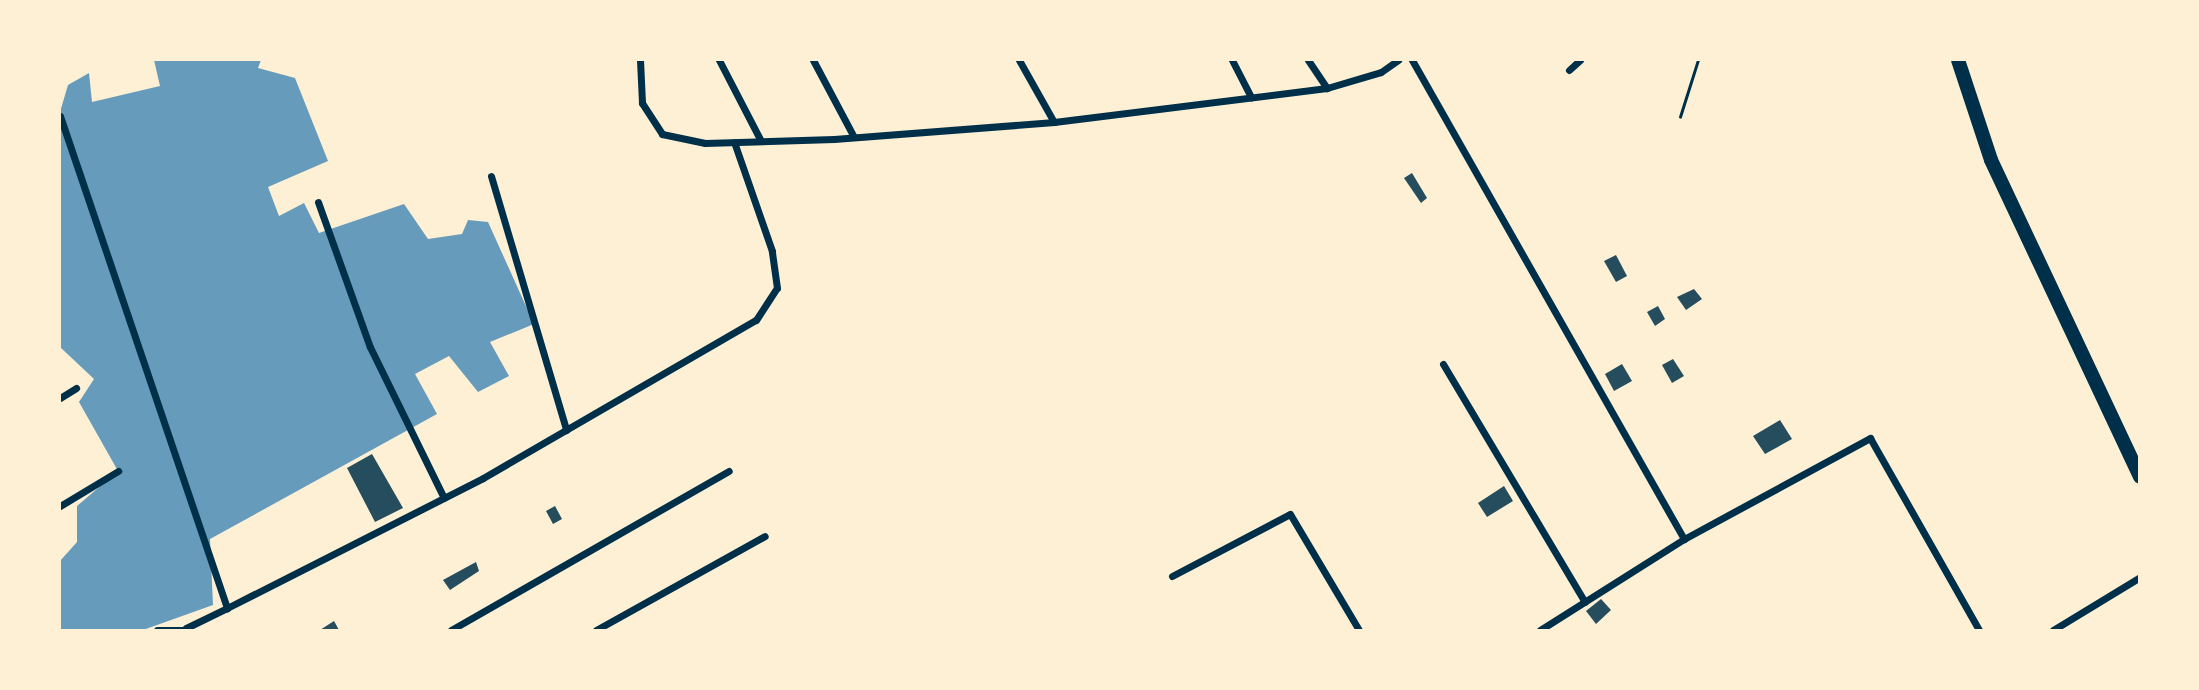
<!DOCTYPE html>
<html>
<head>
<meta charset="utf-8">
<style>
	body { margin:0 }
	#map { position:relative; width:2199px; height:690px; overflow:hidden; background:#fdf0d5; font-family:Roboto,sans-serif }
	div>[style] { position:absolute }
	.water>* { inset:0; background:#669bbc }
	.building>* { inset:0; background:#264d5e }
	.path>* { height:2.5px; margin:-1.25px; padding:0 1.25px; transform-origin:1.25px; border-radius:1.25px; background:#003049 }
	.minor>* { height:7px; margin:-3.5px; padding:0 3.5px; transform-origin:3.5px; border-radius:3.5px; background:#003049 }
	.secondary>* { height:14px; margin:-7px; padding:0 7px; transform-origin:7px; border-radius:7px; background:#003049 }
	span { translate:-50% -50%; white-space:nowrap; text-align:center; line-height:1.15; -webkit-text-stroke:7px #fdf0d5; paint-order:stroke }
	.frame { position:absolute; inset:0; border:61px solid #fdf0d5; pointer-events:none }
</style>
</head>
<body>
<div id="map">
	<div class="water">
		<i style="clip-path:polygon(154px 60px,261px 60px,258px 68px,295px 78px,328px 161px,268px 187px,279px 216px,304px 203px,319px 233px,404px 204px,428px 239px,462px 234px,468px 220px,488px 222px,534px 324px,490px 342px,509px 376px,478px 392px,449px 356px,415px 374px,437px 414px,210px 539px,213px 605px,143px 630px,60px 630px,60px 561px,77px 542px,77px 506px,118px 471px,79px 402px,94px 379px,60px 347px,60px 112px,68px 85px,89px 73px,92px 102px,160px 86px)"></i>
	</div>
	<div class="building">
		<i style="clip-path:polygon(1412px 173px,1427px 198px,1421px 203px,1404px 178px)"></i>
		<i style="clip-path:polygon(1616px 255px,1627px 276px,1616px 282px,1604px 261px)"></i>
		<i style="clip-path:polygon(1694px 289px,1702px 299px,1686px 310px,1677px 297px)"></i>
		<i style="clip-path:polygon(1658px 306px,1665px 319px,1655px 326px,1647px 312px)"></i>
		<i style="clip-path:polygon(1673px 359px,1684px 376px,1672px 383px,1662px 365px)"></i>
		<i style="clip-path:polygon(1622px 364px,1632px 381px,1614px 391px,1605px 374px)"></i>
		<i style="clip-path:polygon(1780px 420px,1792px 439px,1765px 454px,1753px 436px)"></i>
		<i style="clip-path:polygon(372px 454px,403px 508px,375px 522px,347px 468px)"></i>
		<i style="clip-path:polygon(1504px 486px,1513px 501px,1487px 517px,1478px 503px)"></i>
		<i style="clip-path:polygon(555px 506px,562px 519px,553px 524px,546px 511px)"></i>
		<i style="clip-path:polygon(476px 562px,479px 571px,450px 590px,443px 580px)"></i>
		<i style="clip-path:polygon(1601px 599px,1611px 610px,1596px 624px,1586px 611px)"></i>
		<i style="clip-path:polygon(334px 621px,339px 630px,320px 630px)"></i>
	</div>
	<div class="path">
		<i style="left:1680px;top:117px;width:60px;rotate:-72.5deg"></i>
	</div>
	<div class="minor">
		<i style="left:640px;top:60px;width:43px;rotate:87.3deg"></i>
		<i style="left:642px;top:103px;width:37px;rotate:57deg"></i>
		<i style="left:662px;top:134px;width:44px;rotate:11.8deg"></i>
		<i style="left:705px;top:143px;width:129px;rotate:-1.8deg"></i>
		<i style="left:834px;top:139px;width:221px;rotate:-4.4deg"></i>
		<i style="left:1054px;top:122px;width:275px;rotate:-7.1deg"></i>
		<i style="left:1327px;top:88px;width:56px;rotate:-16.5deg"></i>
		<i style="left:1381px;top:72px;width:21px;rotate:-35deg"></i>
		<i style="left:719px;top:60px;width:91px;rotate:62.6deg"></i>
		<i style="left:813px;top:60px;width:87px;rotate:62deg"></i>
		<i style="left:1019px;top:60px;width:71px;rotate:60.6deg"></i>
		<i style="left:1232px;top:60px;width:42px;rotate:62.8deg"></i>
		<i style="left:1308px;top:60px;width:34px;rotate:56deg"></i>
		<i style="left:1412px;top:60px;width:551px;rotate:60.41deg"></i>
		<i style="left:1569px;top:70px;width:15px;rotate:-42deg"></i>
		<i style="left:60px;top:116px;width:520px;rotate:71.25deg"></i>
		<i style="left:227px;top:608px;width:287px;rotate:-26.9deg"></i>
		<i style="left:483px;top:478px;width:315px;rotate:-30.1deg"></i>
		<i style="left:756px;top:320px;width:38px;rotate:-57deg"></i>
		<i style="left:777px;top:288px;width:37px;rotate:-98deg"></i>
		<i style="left:772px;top:251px;width:115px;rotate:-109.2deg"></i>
		<i style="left:491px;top:176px;width:265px;rotate:73.5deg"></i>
		<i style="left:318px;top:202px;width:154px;rotate:70.3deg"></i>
		<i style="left:370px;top:347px;width:168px;rotate:63.9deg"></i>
		<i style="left:1443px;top:364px;width:277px;rotate:59.2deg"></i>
		<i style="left:60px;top:398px;width:19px;rotate:-32deg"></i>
		<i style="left:60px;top:506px;width:68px;rotate:-31.1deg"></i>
		<i style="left:1172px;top:576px;width:133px;rotate:-27.7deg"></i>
		<i style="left:1290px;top:514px;width:135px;rotate:59.3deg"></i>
		<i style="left:186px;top:628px;width:46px;rotate:-26deg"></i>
		<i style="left:157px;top:630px;width:30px"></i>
		<i style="left:451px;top:630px;width:320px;rotate:-29.8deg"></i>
		<i style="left:596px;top:630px;width:193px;rotate:-29.1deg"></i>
		<i style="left:1540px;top:630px;width:170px;rotate:-32.3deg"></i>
		<i style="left:1684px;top:539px;width:212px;rotate:-28.5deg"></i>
		<i style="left:1870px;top:438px;width:221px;rotate:60.4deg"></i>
		<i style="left:2053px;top:630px;width:102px;rotate:-31.3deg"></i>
	</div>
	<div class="secondary">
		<i style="left:1958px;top:60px;width:105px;rotate:71.7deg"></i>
		<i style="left:1991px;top:160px;width:350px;rotate:64.8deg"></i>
	</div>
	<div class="frame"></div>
</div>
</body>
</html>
